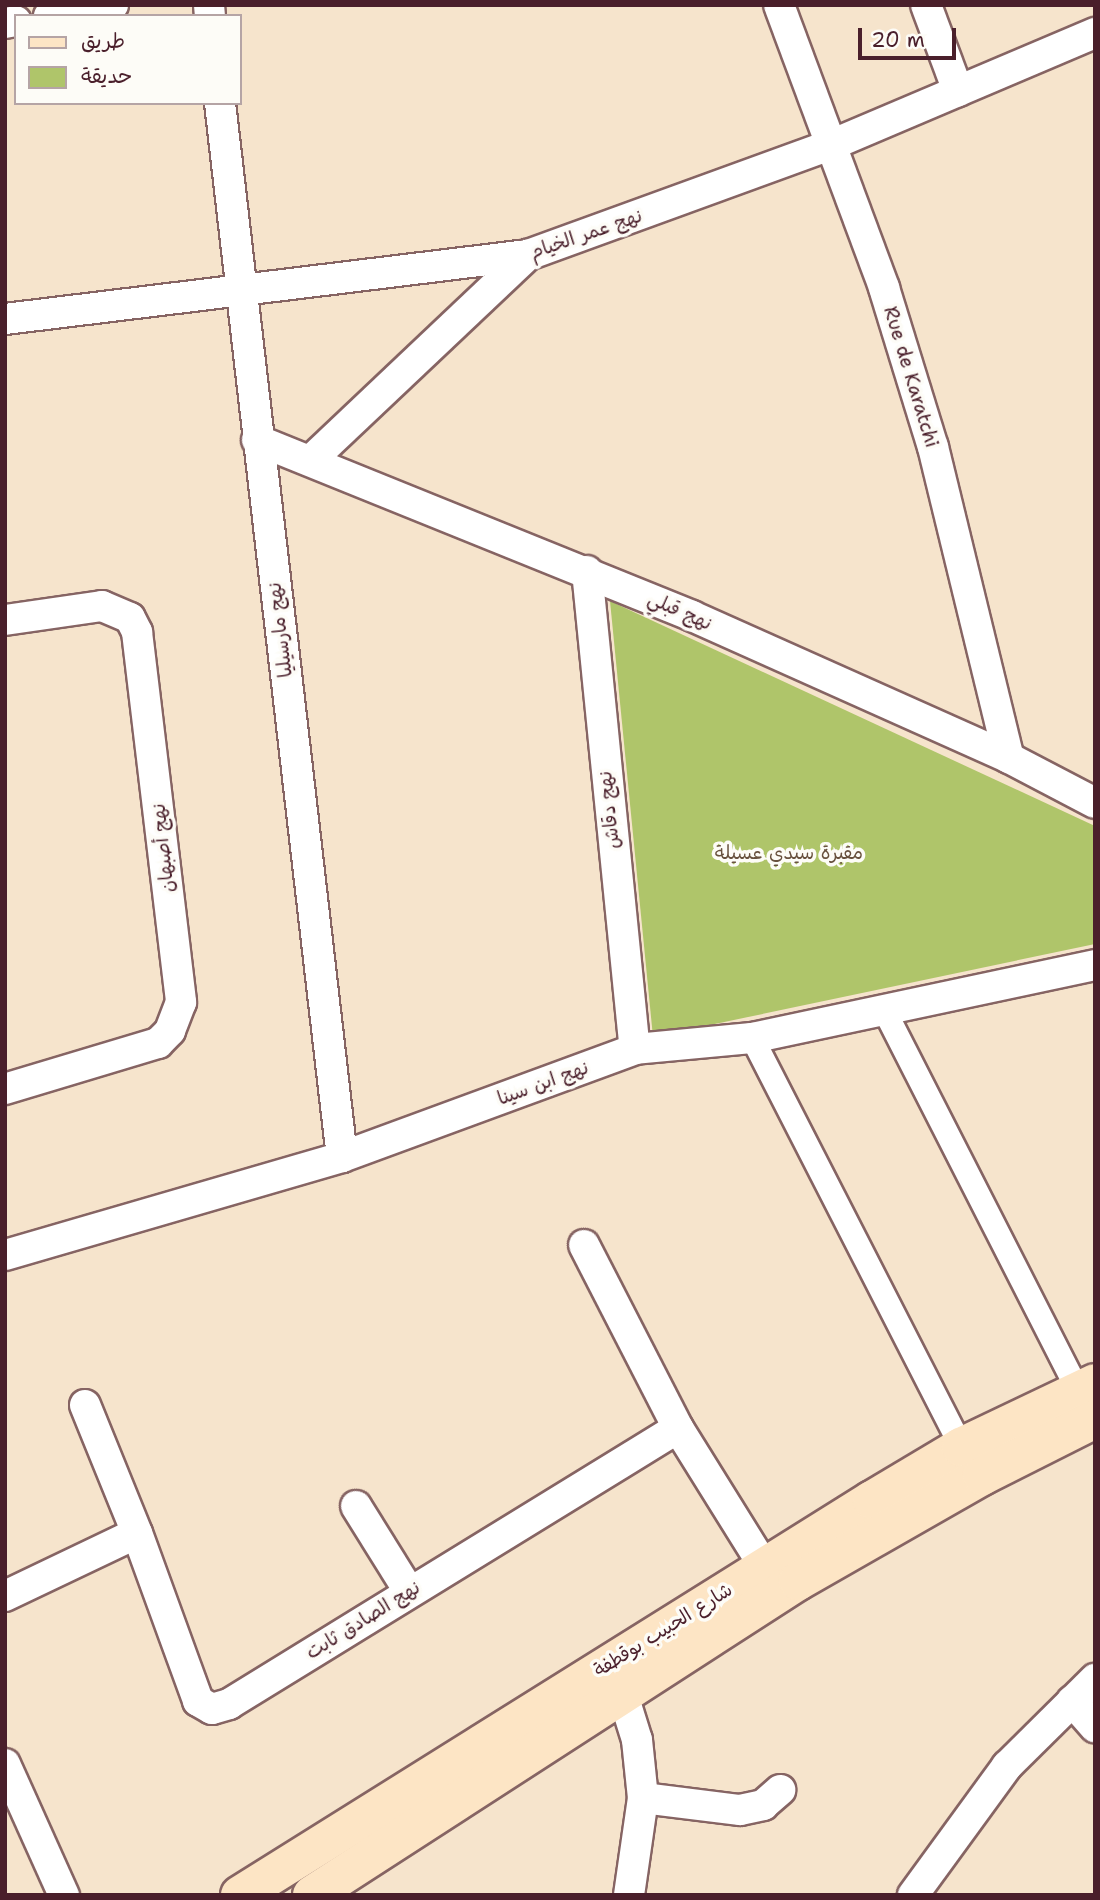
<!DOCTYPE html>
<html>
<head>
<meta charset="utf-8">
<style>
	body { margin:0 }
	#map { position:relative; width:1100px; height:1900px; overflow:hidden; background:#f6e4cc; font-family:"Shantell Sans","Playpen Sans Arabic",sans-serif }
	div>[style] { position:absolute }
	.green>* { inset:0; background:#afc56a }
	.roads { filter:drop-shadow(2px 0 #866463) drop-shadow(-2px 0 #866463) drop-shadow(0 2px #866463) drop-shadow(0 -2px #866463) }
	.pedestrian>* { height:23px; margin:-11.5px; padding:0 11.5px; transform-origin:11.5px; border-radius:11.5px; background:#fff }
	.minor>* { height:30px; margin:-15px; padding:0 15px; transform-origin:15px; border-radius:15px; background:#fff }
	.secondary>* { height:38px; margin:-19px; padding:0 19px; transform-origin:19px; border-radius:19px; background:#fde5c5 }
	span { translate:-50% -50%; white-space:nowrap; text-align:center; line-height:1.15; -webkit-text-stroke:7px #fdfcf7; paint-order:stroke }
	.street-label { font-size:19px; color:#4a1f2b }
	.park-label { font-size:19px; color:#68513e }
	.frame { position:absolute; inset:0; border:7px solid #4a1f2b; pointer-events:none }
	.legend { position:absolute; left:14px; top:14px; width:228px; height:91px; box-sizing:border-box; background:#fdfcf7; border:2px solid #b5a4a5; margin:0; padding:9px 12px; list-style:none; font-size:21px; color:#4a1f2b }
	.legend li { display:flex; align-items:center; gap:14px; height:35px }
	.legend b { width:35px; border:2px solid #b5a4a5 }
	.scale { position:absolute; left:858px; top:28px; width:98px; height:32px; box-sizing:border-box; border:4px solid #4a1f2b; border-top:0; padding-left:9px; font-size:21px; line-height:24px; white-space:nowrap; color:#4a1f2b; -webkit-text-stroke:5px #fdfcf7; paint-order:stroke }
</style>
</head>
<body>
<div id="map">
	<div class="green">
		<i style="clip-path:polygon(610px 601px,1095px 826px,1095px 944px,653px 1037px)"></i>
	</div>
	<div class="roads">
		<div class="pedestrian">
			<i style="left:883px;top:1008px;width:428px;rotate:63deg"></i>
			<i style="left:752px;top:1038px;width:459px;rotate:62.9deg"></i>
		</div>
		<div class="minor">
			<i style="left:209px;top:5px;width:11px;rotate:85deg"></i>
			<i style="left:779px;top:5px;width:302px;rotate:69.6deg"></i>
			<i style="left:884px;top:288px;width:166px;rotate:72.9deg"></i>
			<i style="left:933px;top:447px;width:320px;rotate:76.3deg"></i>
			<i style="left:926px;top:5px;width:92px;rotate:69.6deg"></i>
			<i style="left:49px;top:16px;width:65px;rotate:-9.8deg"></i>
			<i style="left:5px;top:23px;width:11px;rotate:-10deg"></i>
			<i style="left:220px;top:103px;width:1061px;rotate:83.4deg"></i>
			<i style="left:5px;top:319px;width:527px;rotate:-6.98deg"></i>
			<i style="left:528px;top:255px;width:322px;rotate:-20deg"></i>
			<i style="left:831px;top:145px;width:287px;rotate:-23deg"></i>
			<i style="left:257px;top:440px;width:469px;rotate:22deg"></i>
			<i style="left:692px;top:616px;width:347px;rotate:24.1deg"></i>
			<i style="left:1009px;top:758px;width:97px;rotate:27.6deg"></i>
			<i style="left:311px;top:460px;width:299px;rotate:-43.4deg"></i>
			<i style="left:587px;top:571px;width:480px;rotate:84.3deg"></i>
			<i style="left:5px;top:620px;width:98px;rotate:-8.2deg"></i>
			<i style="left:102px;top:606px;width:30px;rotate:23deg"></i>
			<i style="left:130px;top:618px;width:16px;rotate:63deg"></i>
			<i style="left:137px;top:632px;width:373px;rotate:83.2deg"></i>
			<i style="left:181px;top:1002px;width:31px;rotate:111deg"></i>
			<i style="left:170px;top:1031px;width:17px;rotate:135deg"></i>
			<i style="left:158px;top:1043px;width:160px;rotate:163.3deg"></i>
			<i style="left:584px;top:1245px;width:206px;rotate:62.8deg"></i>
			<i style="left:5px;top:1255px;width:351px;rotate:-16.2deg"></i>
			<i style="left:342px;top:1157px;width:312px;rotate:-20.2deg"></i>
			<i style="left:635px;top:1049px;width:118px;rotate:-5.4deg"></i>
			<i style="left:752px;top:1038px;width:351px;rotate:-12deg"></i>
			<i style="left:85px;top:1405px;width:138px;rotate:67.9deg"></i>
			<i style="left:356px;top:1506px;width:100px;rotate:58.1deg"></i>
			<i style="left:5px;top:1596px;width:146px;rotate:-25.5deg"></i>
			<i style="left:137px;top:1533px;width:179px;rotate:70deg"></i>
			<i style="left:198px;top:1701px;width:16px;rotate:30deg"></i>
			<i style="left:212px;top:1709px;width:18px;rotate:-16deg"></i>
			<i style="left:229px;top:1704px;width:527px;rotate:-31.58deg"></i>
			<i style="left:678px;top:1428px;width:163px;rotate:58.1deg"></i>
			<i style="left:623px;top:1695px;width:47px;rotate:72.7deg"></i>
			<i style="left:637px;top:1740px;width:58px;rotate:84.1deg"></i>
			<i style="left:643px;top:1798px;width:98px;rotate:98.2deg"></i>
			<i style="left:1072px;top:1701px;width:35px;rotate:49deg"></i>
			<i style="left:5px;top:1764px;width:144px;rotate:65.8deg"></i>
			<i style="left:643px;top:1798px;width:98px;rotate:7.1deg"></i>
			<i style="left:740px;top:1810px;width:24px;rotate:-12deg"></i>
			<i style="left:763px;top:1805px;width:23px;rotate:-41deg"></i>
			<i style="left:913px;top:1895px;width:160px;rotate:-53.9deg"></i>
			<i style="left:1007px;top:1766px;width:124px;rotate:-44.7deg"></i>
		</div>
		<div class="secondary">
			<i style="left:240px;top:1895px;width:745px;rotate:-32.01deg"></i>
			<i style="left:872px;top:1500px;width:104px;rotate:-30.8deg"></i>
			<i style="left:961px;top:1447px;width:148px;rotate:-25.5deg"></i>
			<i style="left:312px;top:1895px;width:579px;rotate:-32.87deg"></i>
			<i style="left:798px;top:1581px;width:212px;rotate:-29.7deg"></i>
			<i style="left:982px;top:1476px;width:127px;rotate:-26.8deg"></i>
		</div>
	</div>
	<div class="street-label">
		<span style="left:586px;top:234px;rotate:-19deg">نهج عمر الخيام</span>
		<span style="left:911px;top:377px;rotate:73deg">Rue de Karatchi</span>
		<span style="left:680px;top:611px;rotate:24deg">نهج قبلي</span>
		<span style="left:280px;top:630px;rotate:-97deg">نهج مارسيليا</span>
		<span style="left:609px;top:810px;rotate:-96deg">نهج دقاش</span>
		<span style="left:163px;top:848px;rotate:-96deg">نهج أصبهان</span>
		<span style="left:543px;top:1083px;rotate:-20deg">نهج ابن سينا</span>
		<span style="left:363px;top:1620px;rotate:-32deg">نهج الصادق ثابت</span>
		<span style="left:663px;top:1630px;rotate:-32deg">شارع الحبيب بوقطفة</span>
	</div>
	<div class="park-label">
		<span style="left:789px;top:853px">مقبرة سيدي عسيلة</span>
	</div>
	<div class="frame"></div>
	<ul class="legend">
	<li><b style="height:9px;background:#fde5c5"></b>طريق</li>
	<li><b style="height:19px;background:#afc56a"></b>حديقة</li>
	</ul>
	<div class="scale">20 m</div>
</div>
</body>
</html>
